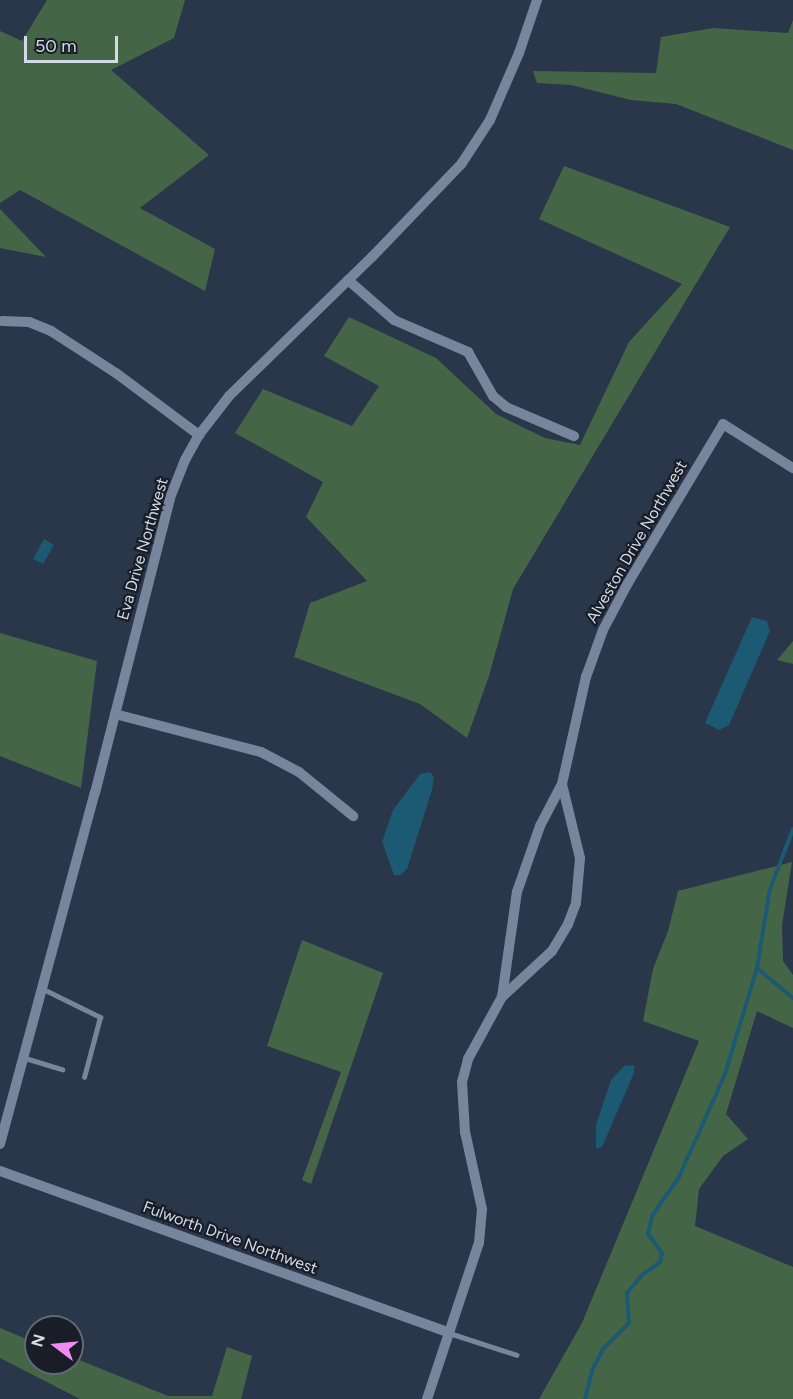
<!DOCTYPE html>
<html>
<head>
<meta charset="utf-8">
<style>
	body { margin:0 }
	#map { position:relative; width:793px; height:1399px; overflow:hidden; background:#2a364a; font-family:Figtree,sans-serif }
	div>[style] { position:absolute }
	.green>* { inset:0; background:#456646 }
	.water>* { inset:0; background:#1b5a72 }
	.stream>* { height:4px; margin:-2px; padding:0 2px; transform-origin:2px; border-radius:2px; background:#1b5a72 }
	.service>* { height:5px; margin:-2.5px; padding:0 2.5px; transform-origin:2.5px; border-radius:2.5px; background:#77869d }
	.minor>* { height:10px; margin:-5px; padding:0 5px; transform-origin:5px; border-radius:5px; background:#77869d }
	span { translate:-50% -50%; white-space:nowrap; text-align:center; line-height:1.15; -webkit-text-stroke:4.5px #181d27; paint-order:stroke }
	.street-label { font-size:16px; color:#d2dae7 }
	.north { position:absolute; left:24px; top:1315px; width:60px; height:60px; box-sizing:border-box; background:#181d27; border:2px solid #626974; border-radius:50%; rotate:286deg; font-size:16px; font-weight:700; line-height:24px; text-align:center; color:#d2dae7 }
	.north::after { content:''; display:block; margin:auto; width:21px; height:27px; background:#f18af5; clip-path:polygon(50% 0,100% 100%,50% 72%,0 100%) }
	.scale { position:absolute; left:24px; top:36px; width:94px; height:27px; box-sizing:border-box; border:3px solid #d2dae7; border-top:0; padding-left:8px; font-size:18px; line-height:21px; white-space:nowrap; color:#d2dae7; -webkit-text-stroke:4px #181d27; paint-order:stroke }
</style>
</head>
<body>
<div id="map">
	<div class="green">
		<i style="clip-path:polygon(47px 0,185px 0,174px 38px,111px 70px,209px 155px,140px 208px,215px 249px,205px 291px,20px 190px,0 203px,0 31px,22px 41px)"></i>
		<i style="clip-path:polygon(793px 20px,793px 150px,676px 104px,631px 100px,571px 85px,537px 83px,533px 71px,656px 73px,661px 37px,713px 28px,788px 33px)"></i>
		<i style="clip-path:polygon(564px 166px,730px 227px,513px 589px,489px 676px,467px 738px,420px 704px,294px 657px,310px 603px,367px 581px,306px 517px,323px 482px,235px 433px,263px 389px,352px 426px,379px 386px,324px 356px,349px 317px,436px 358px,496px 414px,545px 438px,580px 445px,629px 342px,682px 284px,539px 219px)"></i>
		<i style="clip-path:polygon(0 209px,46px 257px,0 248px)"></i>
		<i style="clip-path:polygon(0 633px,97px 661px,81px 788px,0 756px)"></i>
		<i style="clip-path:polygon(793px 641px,793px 664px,777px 660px)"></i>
		<i style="clip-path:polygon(792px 862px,782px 925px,783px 961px,793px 975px,793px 1028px,757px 1011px,726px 1114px,748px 1139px,723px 1156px,699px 1189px,695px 1226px,793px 1267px,793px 1399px,539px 1399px,582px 1323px,699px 1041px,643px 1021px,653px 969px,668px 931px,678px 891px)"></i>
		<i style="clip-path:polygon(302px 940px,383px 973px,311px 1184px,302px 1180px,341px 1072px,267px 1046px)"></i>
		<i style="clip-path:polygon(0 1328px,36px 1343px,36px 1363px,72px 1363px,72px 1357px,168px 1396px,212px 1396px,227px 1347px,252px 1356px,241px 1399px,80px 1399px,0 1358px)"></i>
	</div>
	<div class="water">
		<i style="clip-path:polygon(44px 539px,54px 545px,43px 564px,33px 559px)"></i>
		<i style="clip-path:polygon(752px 617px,767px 621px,770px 631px,729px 725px,719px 730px,705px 723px)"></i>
		<i style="clip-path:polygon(430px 772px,434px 777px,432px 790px,407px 869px,400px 875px,394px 875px,382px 842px,393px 810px,420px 774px)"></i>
		<i style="clip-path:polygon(634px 1065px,634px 1073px,602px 1147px,596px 1149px,596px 1125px,611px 1080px,624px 1066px)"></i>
	</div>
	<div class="stream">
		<i style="left:757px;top:968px;width:47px;rotate:39.8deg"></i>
		<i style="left:585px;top:1399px;width:30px;rotate:-76deg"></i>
		<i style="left:592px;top:1370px;width:24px;rotate:-62deg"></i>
		<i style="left:603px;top:1349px;width:37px;rotate:-45deg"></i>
		<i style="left:629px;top:1323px;width:30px;rotate:-94deg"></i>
		<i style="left:627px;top:1293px;width:23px;rotate:-50deg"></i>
		<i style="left:642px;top:1275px;width:22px;rotate:-36deg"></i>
		<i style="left:660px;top:1262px;width:9px;rotate:-77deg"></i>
		<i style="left:662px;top:1253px;width:24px;rotate:-126deg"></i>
		<i style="left:648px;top:1234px;width:18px;rotate:-77deg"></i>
		<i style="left:652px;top:1216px;width:47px;rotate:-55.3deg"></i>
		<i style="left:679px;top:1177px;width:113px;rotate:-65.9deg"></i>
		<i style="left:725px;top:1074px;width:111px;rotate:-73.2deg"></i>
		<i style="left:757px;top:968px;width:80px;rotate:-80.7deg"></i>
		<i style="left:770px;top:889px;width:64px;rotate:-69deg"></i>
	</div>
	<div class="service">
		<i style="left:43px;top:989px;width:64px;rotate:26.2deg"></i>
		<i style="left:100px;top:1017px;width:62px;rotate:104.9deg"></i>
		<i style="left:25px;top:1058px;width:39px;rotate:17deg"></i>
		<i style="left:449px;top:1333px;width:71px;rotate:17.9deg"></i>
	</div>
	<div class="minor">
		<i style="left:348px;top:280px;width:61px;rotate:41deg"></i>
		<i style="left:394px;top:320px;width:81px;rotate:23.4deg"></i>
		<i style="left:468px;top:352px;width:51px;rotate:60.4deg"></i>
		<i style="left:493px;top:396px;width:17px;rotate:40deg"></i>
		<i style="left:506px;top:407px;width:74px;rotate:23.1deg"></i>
		<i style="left:2px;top:321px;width:27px;rotate:2deg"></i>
		<i style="left:29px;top:322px;width:24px;rotate:22deg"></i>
		<i style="left:51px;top:331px;width:77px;rotate:32.9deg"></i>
		<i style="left:116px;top:373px;width:104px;rotate:36.8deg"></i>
		<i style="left:115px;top:714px;width:151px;rotate:14.6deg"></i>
		<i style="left:261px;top:752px;width:43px;rotate:27.8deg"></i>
		<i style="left:299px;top:772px;width:70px;rotate:39.2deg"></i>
		<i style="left:502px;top:997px;width:68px;rotate:-42.6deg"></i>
		<i style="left:552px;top:951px;width:31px;rotate:-59deg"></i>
		<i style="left:568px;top:924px;width:22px;rotate:-69deg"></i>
		<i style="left:576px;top:903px;width:45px;rotate:-84.9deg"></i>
		<i style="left:580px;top:858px;width:76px;rotate:-103.7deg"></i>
		<i style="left:0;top:1144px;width:364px;rotate:-74.9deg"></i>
		<i style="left:95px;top:793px;width:304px;rotate:-75.7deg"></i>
		<i style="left:170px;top:498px;width:41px;rotate:-68.5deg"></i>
		<i style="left:185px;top:460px;width:29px;rotate:-61deg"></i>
		<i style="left:199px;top:435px;width:49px;rotate:-52.4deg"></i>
		<i style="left:229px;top:396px;width:199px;rotate:-44.2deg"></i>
		<i style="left:372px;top:257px;width:130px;rotate:-46.2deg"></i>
		<i style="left:462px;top:163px;width:51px;rotate:-56.9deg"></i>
		<i style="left:490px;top:120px;width:73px;rotate:-66.6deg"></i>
		<i style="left:519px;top:53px;width:56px;rotate:-71.2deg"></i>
		<i style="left:0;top:1171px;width:477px;rotate:19.8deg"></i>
		<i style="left:427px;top:1399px;width:164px;rotate:-71.6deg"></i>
		<i style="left:479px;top:1243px;width:34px;rotate:-85deg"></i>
		<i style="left:482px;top:1209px;width:79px;rotate:-102.4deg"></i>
		<i style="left:465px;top:1132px;width:50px;rotate:-93.4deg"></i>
		<i style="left:462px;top:1082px;width:24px;rotate:-75deg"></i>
		<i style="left:468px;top:1059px;width:71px;rotate:-61.3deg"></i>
		<i style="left:502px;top:997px;width:106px;rotate:-81.9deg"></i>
		<i style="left:517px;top:892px;width:70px;rotate:-70.8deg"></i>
		<i style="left:540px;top:826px;width:47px;rotate:-62.4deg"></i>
		<i style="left:562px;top:784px;width:110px;rotate:-77.4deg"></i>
		<i style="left:586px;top:677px;width:50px;rotate:-70.1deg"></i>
		<i style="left:603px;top:630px;width:53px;rotate:-62deg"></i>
		<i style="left:628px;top:583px;width:185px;rotate:-59.1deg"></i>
		<i style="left:723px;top:424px;width:83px;rotate:32.2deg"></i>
	</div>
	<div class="street-label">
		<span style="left:637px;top:542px;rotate:-60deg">Alveston Drive Northwest</span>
		<span style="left:143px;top:549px;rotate:-74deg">Eva Drive Northwest</span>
		<span style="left:230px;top:1238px;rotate:20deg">Fulworth Drive Northwest</span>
	</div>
	<div class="north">N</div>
	<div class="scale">50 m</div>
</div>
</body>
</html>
